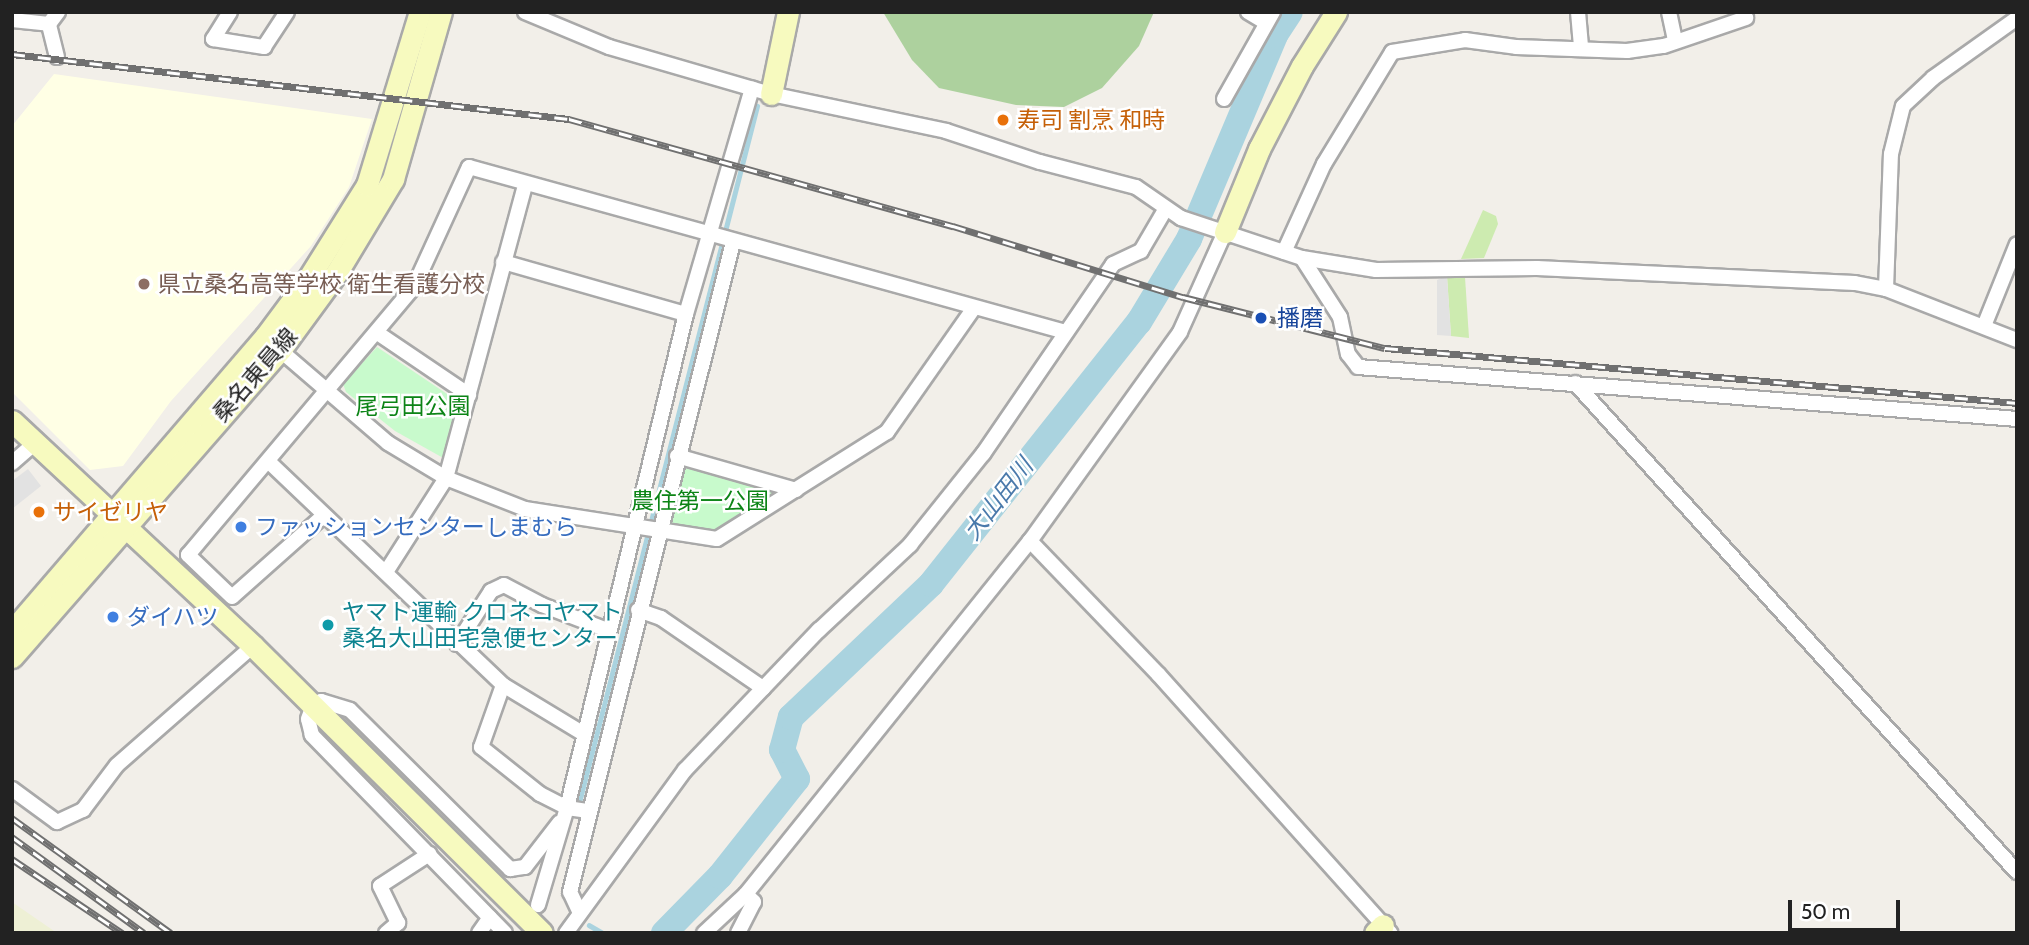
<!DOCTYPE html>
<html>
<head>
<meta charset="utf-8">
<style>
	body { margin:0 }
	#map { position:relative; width:2029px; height:945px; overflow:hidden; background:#f2efe9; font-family:Cabin,"Noto Sans JP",sans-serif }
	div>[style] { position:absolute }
	.education>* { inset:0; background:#ffffe5 }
	.farmland>* { inset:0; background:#eef0d5 }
	.grass>* { inset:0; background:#cdebb0 }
	.forest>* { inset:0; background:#add19e }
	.park>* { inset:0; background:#c8facc }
	.parking>* { inset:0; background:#e2e2e2 }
	.stream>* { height:4.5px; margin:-2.25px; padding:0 2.25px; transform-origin:2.25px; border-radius:2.25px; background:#aad3df }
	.river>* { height:26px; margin:-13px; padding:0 13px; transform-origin:13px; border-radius:13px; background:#aad3df }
	.roads { filter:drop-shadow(2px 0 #a9a9a9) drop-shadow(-2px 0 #a9a9a9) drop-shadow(0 2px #a9a9a9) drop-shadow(0 -2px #a9a9a9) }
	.street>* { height:14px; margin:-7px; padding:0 7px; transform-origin:7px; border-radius:7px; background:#fff }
	.secondary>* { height:21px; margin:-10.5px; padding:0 10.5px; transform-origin:10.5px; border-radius:10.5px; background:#f7fabf }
	.rail>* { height:7px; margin-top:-3.5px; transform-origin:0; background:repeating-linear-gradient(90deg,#fff 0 13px,#707070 0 26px); box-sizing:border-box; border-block:2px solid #707070 }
	.dots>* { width:19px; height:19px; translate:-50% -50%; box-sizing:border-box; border:4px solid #fff; border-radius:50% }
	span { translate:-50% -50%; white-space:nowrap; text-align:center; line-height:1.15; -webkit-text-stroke:5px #fff; paint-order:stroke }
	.food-label { font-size:23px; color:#c56008 }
	.left { translate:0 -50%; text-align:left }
	.education-label { font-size:23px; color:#785e54 }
	.transit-label { font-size:23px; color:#164399 }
	.street-label { font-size:23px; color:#222 }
	.park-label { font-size:23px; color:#0c8416 }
	.shop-label { font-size:23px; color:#366cbe }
	.culture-label { font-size:23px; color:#0d838f }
	.water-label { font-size:24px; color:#4a7aab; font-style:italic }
	.frame { position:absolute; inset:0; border:14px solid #222; pointer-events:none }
	.scale { position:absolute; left:1788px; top:900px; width:112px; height:32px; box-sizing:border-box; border:4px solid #222; border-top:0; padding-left:9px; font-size:21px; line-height:24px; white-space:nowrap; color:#222; -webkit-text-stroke:5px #fff; paint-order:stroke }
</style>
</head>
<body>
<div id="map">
	<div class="education">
		<i style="clip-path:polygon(54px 74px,372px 119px,349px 187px,311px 246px,171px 401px,123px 466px,90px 470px,12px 392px,12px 126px)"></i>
	</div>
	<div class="farmland">
		<i style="clip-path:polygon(12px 902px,57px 933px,12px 933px)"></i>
	</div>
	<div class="grass">
		<i style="clip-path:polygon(1483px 210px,1496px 216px,1498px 224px,1484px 258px,1461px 259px)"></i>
		<i style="clip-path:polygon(1447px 276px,1465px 277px,1469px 338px,1451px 336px)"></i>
	</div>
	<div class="forest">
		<i style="clip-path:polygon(883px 12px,1154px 12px,1139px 46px,1102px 88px,1064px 107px,1016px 105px,939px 88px,912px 60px)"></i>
	</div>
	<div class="park">
		<i style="clip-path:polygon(377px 347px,459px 402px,445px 459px,395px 431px,346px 392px,343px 384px)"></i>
		<i style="clip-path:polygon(686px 467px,774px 488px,774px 495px,719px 533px,670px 527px,665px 518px,675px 471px)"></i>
	</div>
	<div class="parking">
		<i style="clip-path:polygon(1447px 276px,1451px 336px,1437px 335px,1437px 280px)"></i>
		<i style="clip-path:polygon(28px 469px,41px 486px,12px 509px,12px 481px)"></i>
	</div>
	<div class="stream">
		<i style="left:580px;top:799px;width:715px;rotate:-75.67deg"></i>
		<i style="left:589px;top:925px;width:16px;rotate:30deg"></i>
	</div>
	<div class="river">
		<i style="left:664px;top:933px;width:80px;rotate:-45.5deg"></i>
		<i style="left:720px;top:876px;width:124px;rotate:-51.6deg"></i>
		<i style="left:797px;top:779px;width:33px;rotate:-117deg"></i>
		<i style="left:782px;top:750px;width:34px;rotate:-75deg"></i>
		<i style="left:791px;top:717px;width:193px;rotate:-43.5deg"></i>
		<i style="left:931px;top:584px;width:335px;rotate:-51.6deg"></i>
		<i style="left:1139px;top:322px;width:97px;rotate:-58.9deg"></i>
		<i style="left:1189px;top:239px;width:221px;rotate:-67.1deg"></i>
		<i style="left:1275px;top:35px;width:27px;rotate:-57deg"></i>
	</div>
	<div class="roads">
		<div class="street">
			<i style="left:230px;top:12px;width:32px;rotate:122deg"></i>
			<i style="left:213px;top:39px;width:52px;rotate:8.9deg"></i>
			<i style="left:264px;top:47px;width:42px;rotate:-56.7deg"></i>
			<i style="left:525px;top:12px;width:91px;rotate:22.6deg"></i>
			<i style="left:609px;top:47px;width:169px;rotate:16.2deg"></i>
			<i style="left:771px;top:94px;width:179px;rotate:11.9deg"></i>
			<i style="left:946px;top:131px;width:99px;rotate:18.3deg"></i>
			<i style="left:1040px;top:162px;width:99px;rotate:14.6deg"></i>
			<i style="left:1136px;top:187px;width:55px;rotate:34.6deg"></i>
			<i style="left:1181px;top:218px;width:127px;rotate:18.3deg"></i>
			<i style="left:1302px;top:258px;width:75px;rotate:9.2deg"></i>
			<i style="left:1376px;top:270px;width:161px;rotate:-0.7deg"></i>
			<i style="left:1537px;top:268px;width:318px;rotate:2.7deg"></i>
			<i style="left:1855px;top:283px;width:32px;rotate:11deg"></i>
			<i style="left:1886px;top:289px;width:141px;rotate:21.3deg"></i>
			<i style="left:1248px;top:12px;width:21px;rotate:31deg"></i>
			<i style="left:1578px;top:12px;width:35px;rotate:85deg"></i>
			<i style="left:1669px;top:12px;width:30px;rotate:78deg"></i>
			<i style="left:12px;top:20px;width:37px;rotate:6deg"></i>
			<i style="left:57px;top:57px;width:34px;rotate:-104deg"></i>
			<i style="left:49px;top:24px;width:15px;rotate:-53deg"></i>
			<i style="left:1224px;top:99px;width:100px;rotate:-60.6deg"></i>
			<i style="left:1284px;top:252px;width:97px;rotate:-65.6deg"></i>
			<i style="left:1324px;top:164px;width:131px;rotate:-58.7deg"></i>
			<i style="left:1392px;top:52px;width:74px;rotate:-9.3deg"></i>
			<i style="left:1465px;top:40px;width:51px;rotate:7.8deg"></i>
			<i style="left:1516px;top:47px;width:111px;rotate:2.1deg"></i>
			<i style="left:1627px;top:51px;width:37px;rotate:-8deg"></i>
			<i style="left:1664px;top:46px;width:87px;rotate:-18.9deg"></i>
			<i style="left:1302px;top:258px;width:70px;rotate:57.2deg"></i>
			<i style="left:1340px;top:317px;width:38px;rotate:78deg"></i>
			<i style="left:1348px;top:354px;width:16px;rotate:52deg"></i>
			<i style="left:1358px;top:367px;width:661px;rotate:4.51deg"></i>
			<i style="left:503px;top:262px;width:190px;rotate:15.9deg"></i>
			<i style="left:1886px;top:289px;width:135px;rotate:-87.9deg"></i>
			<i style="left:1891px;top:154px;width:49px;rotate:-76deg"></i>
			<i style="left:1903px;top:106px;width:41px;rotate:-43deg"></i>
			<i style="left:1933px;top:78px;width:103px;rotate:-35.5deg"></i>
			<i style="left:1984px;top:326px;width:88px;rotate:-68.1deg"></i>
			<i style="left:379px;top:334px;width:109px;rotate:34.1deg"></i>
			<i style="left:274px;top:345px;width:150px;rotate:40.7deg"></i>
			<i style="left:388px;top:443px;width:68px;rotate:31.1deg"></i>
			<i style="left:446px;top:478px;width:85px;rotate:21.4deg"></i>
			<i style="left:525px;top:509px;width:194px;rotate:8.9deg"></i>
			<i style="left:717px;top:539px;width:201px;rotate:-32.2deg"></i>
			<i style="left:887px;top:432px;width:150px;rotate:-55deg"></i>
			<i style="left:1575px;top:383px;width:659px;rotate:47.89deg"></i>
			<i style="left:677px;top:456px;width:124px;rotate:15.9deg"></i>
			<i style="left:269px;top:462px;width:323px;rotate:43.6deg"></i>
			<i style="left:503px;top:685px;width:95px;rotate:31.2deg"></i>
			<i style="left:12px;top:463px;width:30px;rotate:-41deg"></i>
			<i style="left:322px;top:517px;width:120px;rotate:138.4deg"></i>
			<i style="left:232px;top:597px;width:61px;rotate:-136.3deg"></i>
			<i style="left:188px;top:555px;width:351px;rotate:-49.9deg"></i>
			<i style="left:414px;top:287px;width:132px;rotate:-65.4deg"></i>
			<i style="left:469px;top:167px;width:619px;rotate:15.45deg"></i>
			<i style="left:1030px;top:541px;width:185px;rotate:46.1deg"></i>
			<i style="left:1158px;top:674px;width:348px;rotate:48.1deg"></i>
			<i style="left:386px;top:572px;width:112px;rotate:-57.4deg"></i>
			<i style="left:446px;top:478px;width:303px;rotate:-74.9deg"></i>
			<i style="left:638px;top:610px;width:24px;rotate:19deg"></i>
			<i style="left:661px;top:618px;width:124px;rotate:34.5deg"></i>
			<i style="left:457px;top:644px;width:63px;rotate:-57.3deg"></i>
			<i style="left:491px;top:591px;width:14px;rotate:-25deg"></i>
			<i style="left:504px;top:585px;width:43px;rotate:27.8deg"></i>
			<i style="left:542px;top:605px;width:70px;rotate:21deg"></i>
			<i style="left:503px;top:685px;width:66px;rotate:109.5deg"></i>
			<i style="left:481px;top:747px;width:75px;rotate:38.5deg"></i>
			<i style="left:540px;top:794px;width:30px;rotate:27deg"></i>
			<i style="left:567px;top:808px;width:22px;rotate:8deg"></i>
			<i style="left:12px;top:789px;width:56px;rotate:36.3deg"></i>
			<i style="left:57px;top:822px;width:29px;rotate:-25deg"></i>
			<i style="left:83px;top:810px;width:56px;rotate:-52.9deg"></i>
			<i style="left:117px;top:765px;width:181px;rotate:-41.2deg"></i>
			<i style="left:538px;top:905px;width:101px;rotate:-73.4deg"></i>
			<i style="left:567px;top:808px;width:508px;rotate:-76.46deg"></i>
			<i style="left:686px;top:314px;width:235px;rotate:-73.7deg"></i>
			<i style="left:579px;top:911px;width:21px;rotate:-115deg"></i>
			<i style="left:570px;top:892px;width:670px;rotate:-75.92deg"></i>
			<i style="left:386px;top:933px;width:16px;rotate:-40deg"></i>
			<i style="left:398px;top:923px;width:41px;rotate:-115.9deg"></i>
			<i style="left:380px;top:886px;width:59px;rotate:-33.1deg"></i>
			<i style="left:479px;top:933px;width:19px;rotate:-55deg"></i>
			<i style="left:505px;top:933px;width:277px;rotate:-134.3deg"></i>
			<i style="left:312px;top:735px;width:16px;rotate:-104deg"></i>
			<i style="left:308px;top:719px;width:15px;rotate:-70deg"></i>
			<i style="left:313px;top:705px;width:9px;rotate:-27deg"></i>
			<i style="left:321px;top:701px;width:30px;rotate:17deg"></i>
			<i style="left:350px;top:710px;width:226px;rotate:44.8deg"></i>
			<i style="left:510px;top:869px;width:15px;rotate:-8deg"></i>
			<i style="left:525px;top:867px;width:56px;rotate:-52.3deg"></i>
			<i style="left:566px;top:933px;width:202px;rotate:-53.9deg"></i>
			<i style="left:685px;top:770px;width:194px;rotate:-46.3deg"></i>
			<i style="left:819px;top:630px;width:125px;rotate:-43deg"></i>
			<i style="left:910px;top:545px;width:117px;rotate:-51.3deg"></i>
			<i style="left:983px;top:454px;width:230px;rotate:-55.6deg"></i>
			<i style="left:1113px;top:264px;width:31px;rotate:-25deg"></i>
			<i style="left:1141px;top:251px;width:48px;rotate:-59.7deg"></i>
			<i style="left:704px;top:933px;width:57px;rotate:-42.9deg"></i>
			<i style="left:746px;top:894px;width:453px;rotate:-51.2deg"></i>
			<i style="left:1030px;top:541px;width:257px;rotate:-54.3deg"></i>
			<i style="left:1180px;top:332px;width:110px;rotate:-65.8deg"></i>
			<i style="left:738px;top:933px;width:35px;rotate:-63deg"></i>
			<i style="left:754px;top:902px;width:11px;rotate:-135deg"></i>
		</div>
		<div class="secondary">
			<i style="left:771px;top:94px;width:84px;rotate:-78.3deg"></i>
			<i style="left:1225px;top:232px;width:90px;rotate:-67.7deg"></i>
			<i style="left:1259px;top:149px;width:93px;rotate:-62.6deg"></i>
			<i style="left:1302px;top:66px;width:64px;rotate:-57.8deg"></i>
			<i style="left:12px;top:421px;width:330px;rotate:43deg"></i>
			<i style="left:253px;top:646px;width:407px;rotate:44.8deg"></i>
			<i style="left:12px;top:631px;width:388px;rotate:-49.3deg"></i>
			<i style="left:265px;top:337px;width:72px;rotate:-53.4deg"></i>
			<i style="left:308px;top:279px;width:111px;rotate:-57.9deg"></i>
			<i style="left:367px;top:185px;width:181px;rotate:-73deg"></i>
			<i style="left:12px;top:657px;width:408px;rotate:-48.9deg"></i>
			<i style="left:280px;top:350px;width:97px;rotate:-53.8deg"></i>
			<i style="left:337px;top:272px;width:109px;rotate:-58.9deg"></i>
			<i style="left:393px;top:179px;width:174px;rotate:-74deg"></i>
			<i style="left:1375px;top:933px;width:11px;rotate:-45deg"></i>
		</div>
	</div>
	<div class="rail">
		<i style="left:12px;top:54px;width:561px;rotate:6.66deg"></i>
		<i style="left:569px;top:119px;width:399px;rotate:15.6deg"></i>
		<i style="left:953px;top:226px;width:241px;rotate:17.2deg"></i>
		<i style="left:1183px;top:297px;width:208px;rotate:14.2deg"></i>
		<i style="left:1385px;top:348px;width:634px;rotate:4.97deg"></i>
		<i style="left:12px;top:818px;width:196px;rotate:35.9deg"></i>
		<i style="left:12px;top:837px;width:163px;rotate:36deg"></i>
		<i style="left:12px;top:859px;width:133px;rotate:33.9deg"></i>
	</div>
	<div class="dots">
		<i style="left:1003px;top:120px;background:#e8710a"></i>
		<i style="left:144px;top:284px;background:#8d6e63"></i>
		<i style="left:1261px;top:318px;background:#1a4fb4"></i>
		<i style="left:39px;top:512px;background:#e8710a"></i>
		<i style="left:241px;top:527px;background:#3f7fe0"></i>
		<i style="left:113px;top:617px;background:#3f7fe0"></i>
		<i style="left:328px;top:625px;background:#0f9aa8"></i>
	</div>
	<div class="food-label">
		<span class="left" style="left:1017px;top:120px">寿司 割烹 和時</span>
		<span class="left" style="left:53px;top:512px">サイゼリヤ</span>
	</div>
	<div class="education-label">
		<span class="left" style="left:158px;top:284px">県立桑名高等学校 衛生看護分校</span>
	</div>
	<div class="transit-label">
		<span class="left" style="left:1277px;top:318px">播磨</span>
	</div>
	<div class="street-label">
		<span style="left:255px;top:375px;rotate:-49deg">桑名東員線</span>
	</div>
	<div class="park-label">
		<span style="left:413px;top:406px">尾弓田公園</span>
		<span style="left:700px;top:501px">農住第一公園</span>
	</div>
	<div class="shop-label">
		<span class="left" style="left:255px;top:527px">ファッションセンターしまむら</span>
		<span class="left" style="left:127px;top:617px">ダイハツ</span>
	</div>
	<div class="culture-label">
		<span class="left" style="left:342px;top:625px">ヤマト運輸 クロネコヤマト<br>桑名大山田宅急便センター</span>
	</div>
	<div class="water-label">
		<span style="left:998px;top:499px;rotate:-52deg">大山田川</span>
	</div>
	<div class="frame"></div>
	<div class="scale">50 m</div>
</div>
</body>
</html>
